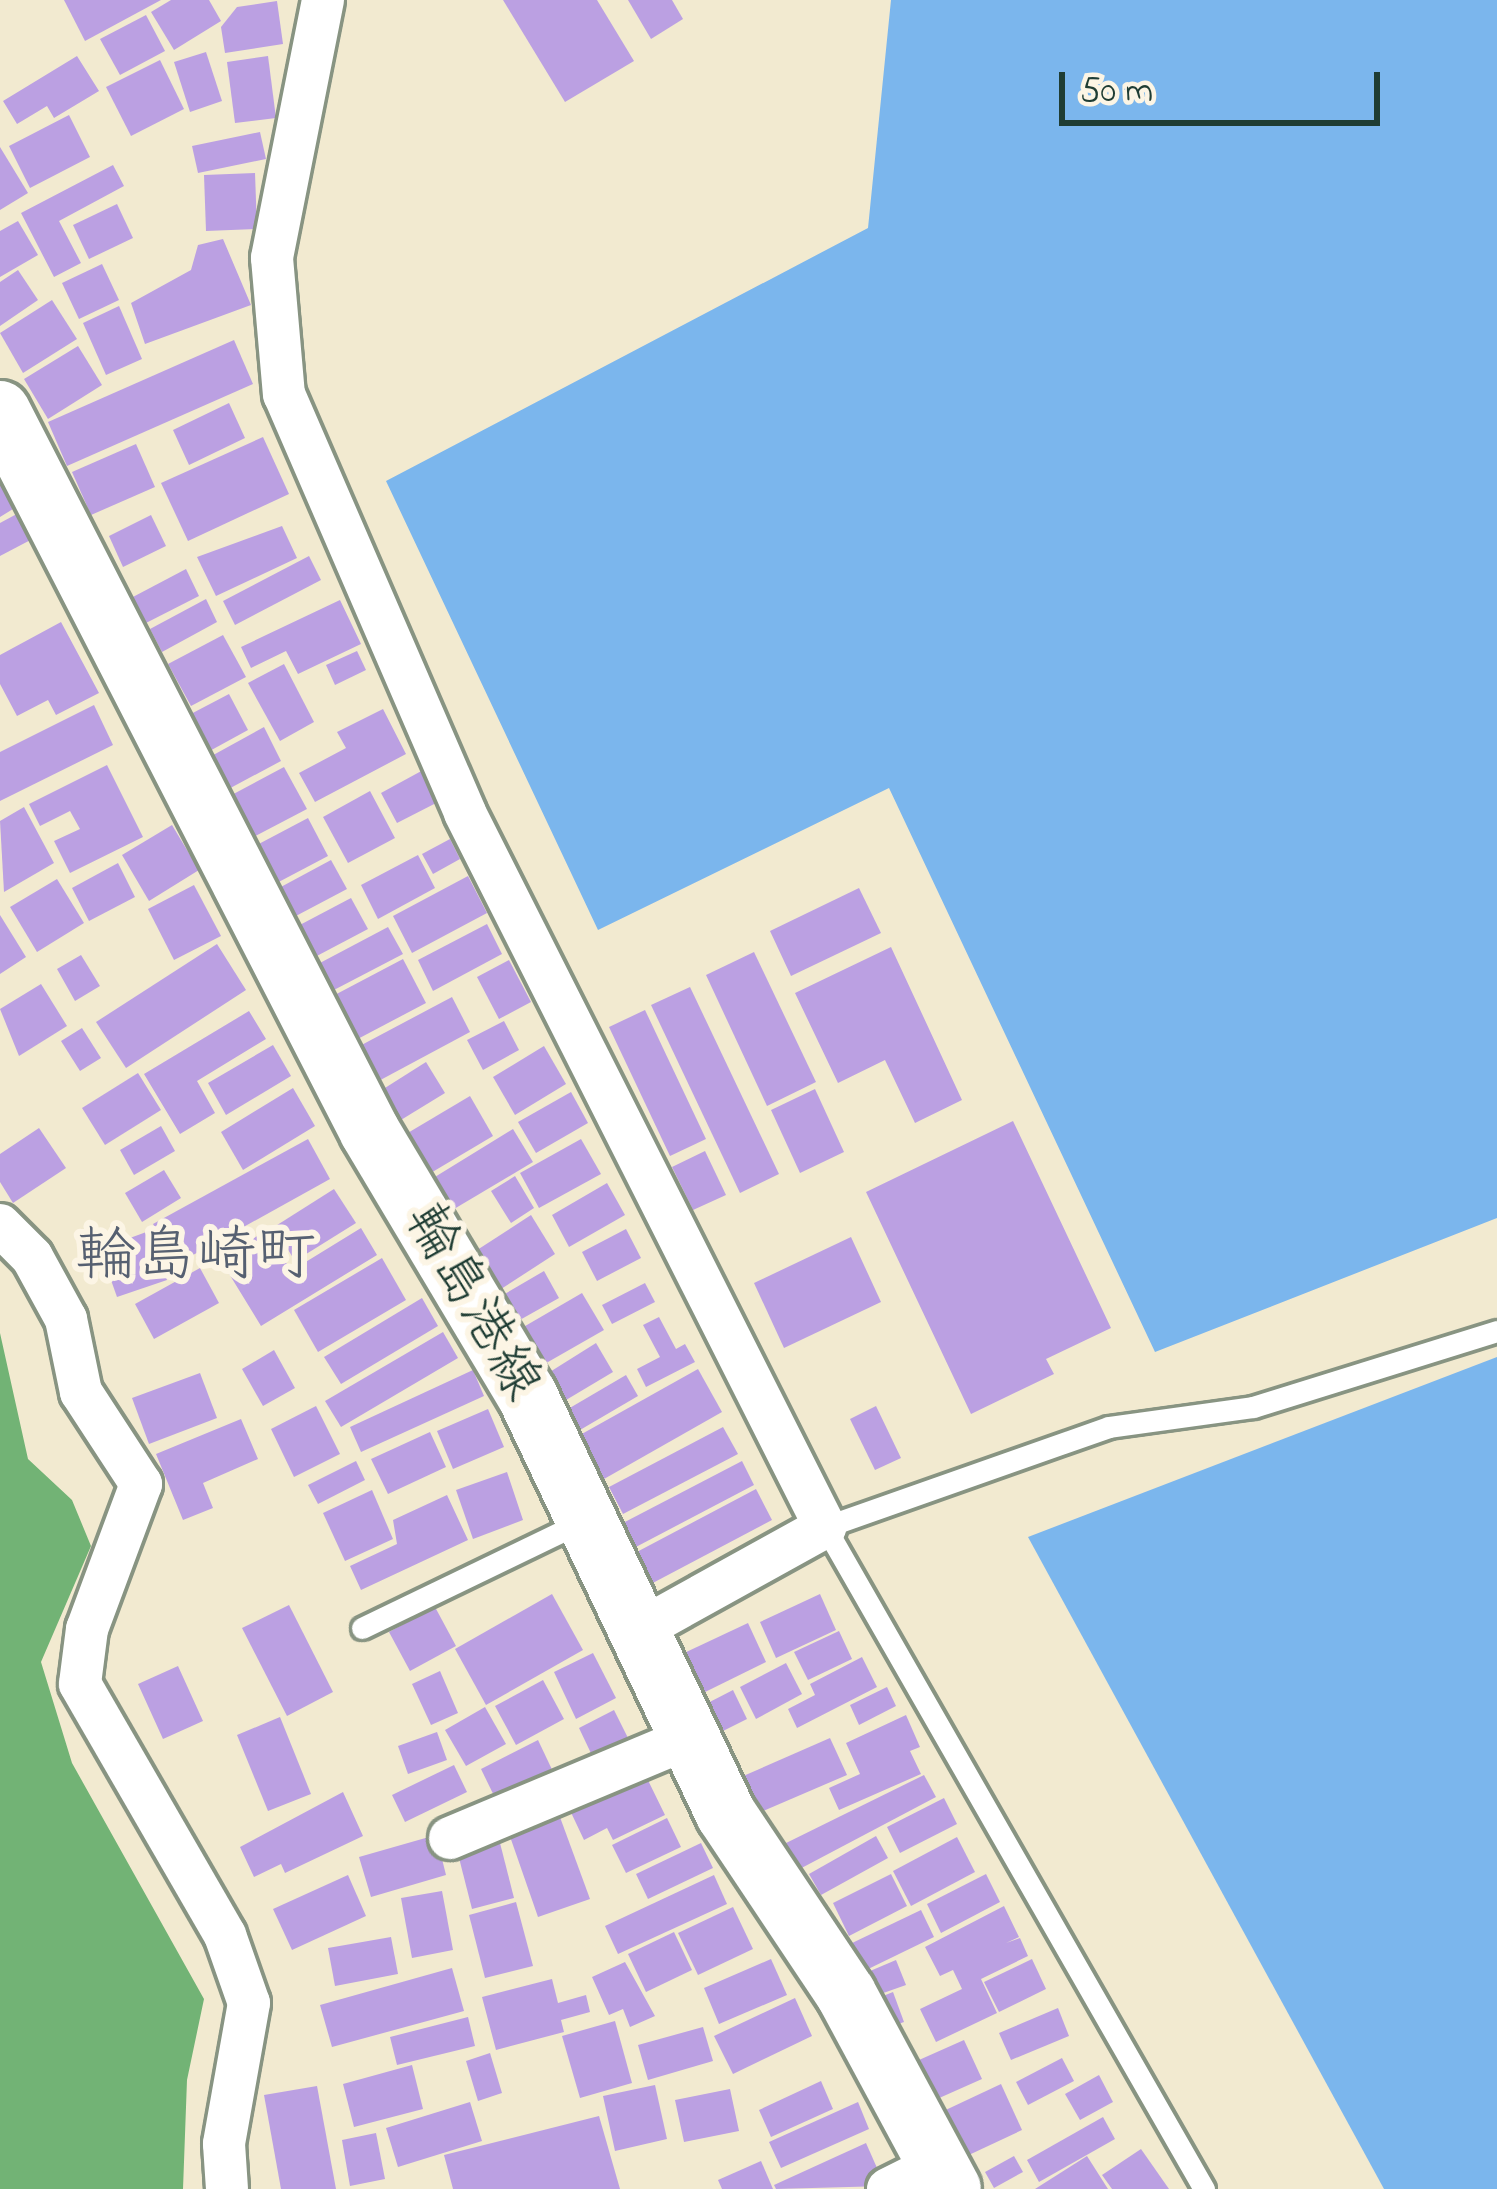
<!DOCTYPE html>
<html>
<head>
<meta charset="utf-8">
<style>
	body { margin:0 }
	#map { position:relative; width:1497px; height:2189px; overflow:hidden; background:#f2ead0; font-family:"Indie Flower","Klee One",sans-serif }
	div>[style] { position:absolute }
	.forest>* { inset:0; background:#72b375 }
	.water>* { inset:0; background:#7bb6ed }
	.building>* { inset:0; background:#bba0e2 }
	.roads { filter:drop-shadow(3px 0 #889482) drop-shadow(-3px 0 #889482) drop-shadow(0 3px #889482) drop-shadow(0 -3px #889482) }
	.service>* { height:21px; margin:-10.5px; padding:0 10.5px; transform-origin:10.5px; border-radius:10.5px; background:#fff }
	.minor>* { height:42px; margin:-21px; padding:0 21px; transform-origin:21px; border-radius:21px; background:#fff }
	.secondary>* { height:60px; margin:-30px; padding:0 30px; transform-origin:30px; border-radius:30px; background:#fff }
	span { translate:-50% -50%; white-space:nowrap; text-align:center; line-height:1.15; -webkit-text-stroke:12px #fcf5e5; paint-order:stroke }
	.street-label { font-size:54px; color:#1f3d34 }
	.quarter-label { font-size:60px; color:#566071 }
	.scale { position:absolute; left:1059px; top:72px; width:321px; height:54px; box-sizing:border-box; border:6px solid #1f3d34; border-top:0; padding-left:15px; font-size:36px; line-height:42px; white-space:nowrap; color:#1f3d34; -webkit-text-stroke:9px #fcf5e5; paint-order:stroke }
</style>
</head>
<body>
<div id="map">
	<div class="forest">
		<i style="clip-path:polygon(0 1333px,28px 1459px,72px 1500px,91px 1546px,41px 1662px,72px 1763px,204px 1999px,187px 2080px,183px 2189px,0 2189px)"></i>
	</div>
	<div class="water">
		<i style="clip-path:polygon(891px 0,1497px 0,1497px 1218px,1155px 1352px,889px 788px,598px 930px,386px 481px,868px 228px)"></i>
		<i style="clip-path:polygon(1497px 1357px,1497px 2189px,1384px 2189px,1028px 1537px)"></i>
	</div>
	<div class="building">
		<i style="clip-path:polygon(64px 0,161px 0,85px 41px)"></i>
		<i style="clip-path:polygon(171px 0,209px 0,221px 21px,174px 50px,151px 12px)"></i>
		<i style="clip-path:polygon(503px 0,597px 0,634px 61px,565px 102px)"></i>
		<i style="clip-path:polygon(628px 0,672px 0,683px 19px,651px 39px)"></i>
		<i style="clip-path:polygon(277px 1px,283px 44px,225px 53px,221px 27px,237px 7px)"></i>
		<i style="clip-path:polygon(146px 15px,165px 51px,120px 75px,100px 39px)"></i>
		<i style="clip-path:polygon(206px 52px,222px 101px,190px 112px,174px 62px)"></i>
		<i style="clip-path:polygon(77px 56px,99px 91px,54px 118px,47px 106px,17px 124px,3px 101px)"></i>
		<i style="clip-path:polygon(268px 56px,276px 118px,235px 123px,227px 62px)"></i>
		<i style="clip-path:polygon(160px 60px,184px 109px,131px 136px,106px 87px)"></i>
		<i style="clip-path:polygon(69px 115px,90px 157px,30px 188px,9px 146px)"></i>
		<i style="clip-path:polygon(260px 132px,266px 159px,198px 173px,192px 146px)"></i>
		<i style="clip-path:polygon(0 147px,28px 193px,0 210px)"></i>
		<i style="clip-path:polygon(113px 165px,124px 186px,59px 221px,81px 263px,54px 277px,21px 213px)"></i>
		<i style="clip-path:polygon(255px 173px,257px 229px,206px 231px,204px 175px)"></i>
		<i style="clip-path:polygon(117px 204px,133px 238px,89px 259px,73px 225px)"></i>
		<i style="clip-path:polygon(18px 221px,38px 255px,0 277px,0 231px)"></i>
		<i style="clip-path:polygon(223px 239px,251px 305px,145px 344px,131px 303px,191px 270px,198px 245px)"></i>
		<i style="clip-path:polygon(102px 264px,119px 300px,79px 319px,62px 283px)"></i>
		<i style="clip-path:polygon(18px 270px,38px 300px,0 326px,0 282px)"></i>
		<i style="clip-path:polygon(52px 300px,77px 339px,23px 373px,0 333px)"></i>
		<i style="clip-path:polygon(119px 306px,142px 359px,106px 375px,83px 323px)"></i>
		<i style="clip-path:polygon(234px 340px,253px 384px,67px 466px,48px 422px)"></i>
		<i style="clip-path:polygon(78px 346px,102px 385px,48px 419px,24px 379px)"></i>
		<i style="clip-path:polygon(229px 403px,245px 438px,189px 465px,173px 430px)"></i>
		<i style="clip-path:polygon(263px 437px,289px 494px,188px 541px,161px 483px)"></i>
		<i style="clip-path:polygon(136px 444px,155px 487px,91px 515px,72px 472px)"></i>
		<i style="clip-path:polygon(0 459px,26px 501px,0 517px)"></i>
		<i style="clip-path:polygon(26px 509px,40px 535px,0 556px,0 523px)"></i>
		<i style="clip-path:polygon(151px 515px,166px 546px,123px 567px,109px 536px)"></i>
		<i style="clip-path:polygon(282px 526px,297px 558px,216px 596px,197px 557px)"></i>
		<i style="clip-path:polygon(309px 556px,321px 580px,235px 625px,223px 601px)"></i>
		<i style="clip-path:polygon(186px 569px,199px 596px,144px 624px,131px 598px)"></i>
		<i style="clip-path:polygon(206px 599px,217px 622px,162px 652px,150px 629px)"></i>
		<i style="clip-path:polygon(340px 600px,361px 644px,298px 674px,286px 651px,251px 668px,241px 647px)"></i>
		<i style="clip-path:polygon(61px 622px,99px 693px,56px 715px,48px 700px,17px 716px,0 684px,0 655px)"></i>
		<i style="clip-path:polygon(223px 635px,246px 677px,191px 706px,168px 664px)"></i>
		<i style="clip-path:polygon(357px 651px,366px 670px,335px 685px,326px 665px)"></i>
		<i style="clip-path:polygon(284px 664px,314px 722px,280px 741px,248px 683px)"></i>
		<i style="clip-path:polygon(229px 694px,248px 730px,206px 753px,187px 716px)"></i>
		<i style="clip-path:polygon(94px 705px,113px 745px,0 801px,0 752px)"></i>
		<i style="clip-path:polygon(383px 709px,406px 754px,315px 802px,299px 773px,346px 748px,337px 732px)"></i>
		<i style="clip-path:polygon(264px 727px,281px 761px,223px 792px,206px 759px)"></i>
		<i style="clip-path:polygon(107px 765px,143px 837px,70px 873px,54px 841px,80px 829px,70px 811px,40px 826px,29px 804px)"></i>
		<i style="clip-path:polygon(284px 767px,307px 809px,248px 840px,226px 798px)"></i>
		<i style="clip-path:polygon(425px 769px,442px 800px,397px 823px,381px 793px)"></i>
		<i style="clip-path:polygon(370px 791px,395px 838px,348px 863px,323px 817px)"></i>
		<i style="clip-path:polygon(24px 807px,54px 863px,4px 892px,0 821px)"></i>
		<i style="clip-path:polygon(308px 818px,328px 856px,273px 885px,253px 847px)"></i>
		<i style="clip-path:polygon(172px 825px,199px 870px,149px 901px,122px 855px)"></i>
		<i style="clip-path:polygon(450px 839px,460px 859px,433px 874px,422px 854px)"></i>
		<i style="clip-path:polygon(418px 855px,435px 888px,378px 919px,361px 885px)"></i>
		<i style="clip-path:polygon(331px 860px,347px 889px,294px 917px,279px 888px)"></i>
		<i style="clip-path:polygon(118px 863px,135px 897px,89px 921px,72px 888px)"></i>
		<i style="clip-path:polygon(468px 876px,487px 913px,412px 953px,393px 916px)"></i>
		<i style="clip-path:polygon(57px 879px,84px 923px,37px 952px,10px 907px)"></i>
		<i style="clip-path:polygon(194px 885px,221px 936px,174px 960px,148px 909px)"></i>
		<i style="clip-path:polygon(859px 888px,881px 933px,791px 976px,770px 931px)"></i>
		<i style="clip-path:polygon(351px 898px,368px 929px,313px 958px,296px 927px)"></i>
		<i style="clip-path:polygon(0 915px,26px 957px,0 974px)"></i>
		<i style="clip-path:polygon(487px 924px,502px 954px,433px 991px,418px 960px)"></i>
		<i style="clip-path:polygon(388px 927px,403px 954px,332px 991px,318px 964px)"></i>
		<i style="clip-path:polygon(217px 944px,246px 990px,126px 1068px,96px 1022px)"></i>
		<i style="clip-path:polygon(891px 947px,962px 1100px,915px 1123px,885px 1060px,838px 1083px,795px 993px)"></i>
		<i style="clip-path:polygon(754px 952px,816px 1082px,767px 1106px,706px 975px)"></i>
		<i style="clip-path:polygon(81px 955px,100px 986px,75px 1001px,57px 969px)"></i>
		<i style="clip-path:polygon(403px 959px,426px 1003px,352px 1042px,329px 998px)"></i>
		<i style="clip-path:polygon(509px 960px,531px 1002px,499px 1019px,477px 977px)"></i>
		<i style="clip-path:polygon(41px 984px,67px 1026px,19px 1056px,0 1009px)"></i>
		<i style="clip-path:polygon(690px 987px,779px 1174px,740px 1193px,651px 1005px)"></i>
		<i style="clip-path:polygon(452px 997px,470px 1032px,373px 1084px,354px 1049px)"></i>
		<i style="clip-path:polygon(645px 1010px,706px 1139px,670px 1156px,609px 1027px)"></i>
		<i style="clip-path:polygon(249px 1011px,266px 1039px,197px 1081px,215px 1113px,180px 1134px,144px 1074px)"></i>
		<i style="clip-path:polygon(504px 1021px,519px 1050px,483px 1070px,467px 1040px)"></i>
		<i style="clip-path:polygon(82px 1028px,101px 1058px,80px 1071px,61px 1041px)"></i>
		<i style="clip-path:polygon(273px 1045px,291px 1076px,226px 1115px,208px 1083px)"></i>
		<i style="clip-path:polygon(544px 1046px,566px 1084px,515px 1115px,493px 1077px)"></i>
		<i style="clip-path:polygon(426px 1062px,445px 1093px,396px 1123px,377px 1093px)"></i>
		<i style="clip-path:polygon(138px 1073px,161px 1110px,105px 1145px,82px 1108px)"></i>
		<i style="clip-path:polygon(293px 1088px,315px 1126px,243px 1170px,221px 1132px)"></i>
		<i style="clip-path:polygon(815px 1089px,844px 1152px,800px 1173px,771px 1110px)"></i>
		<i style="clip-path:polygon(571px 1092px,588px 1123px,536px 1153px,518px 1122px)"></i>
		<i style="clip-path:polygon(470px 1096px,493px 1136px,424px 1177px,401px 1137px)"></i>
		<i style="clip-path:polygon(1013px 1121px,1111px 1328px,1046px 1359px,1054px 1374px,971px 1414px,866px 1192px)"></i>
		<i style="clip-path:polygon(161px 1126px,175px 1151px,134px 1175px,120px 1150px)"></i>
		<i style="clip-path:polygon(39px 1128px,66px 1168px,13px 1203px,0 1182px,0 1154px)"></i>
		<i style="clip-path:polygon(513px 1129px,533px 1162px,449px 1212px,430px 1180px)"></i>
		<i style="clip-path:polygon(308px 1139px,330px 1179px,175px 1265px,153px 1224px)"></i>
		<i style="clip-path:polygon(581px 1139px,601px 1174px,539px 1208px,520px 1173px)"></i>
		<i style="clip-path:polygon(705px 1151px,726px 1195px,693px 1210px,672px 1167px)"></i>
		<i style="clip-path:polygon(164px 1170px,181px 1198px,142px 1222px,125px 1193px)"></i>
		<i style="clip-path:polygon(515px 1176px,534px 1208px,511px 1223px,491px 1191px)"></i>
		<i style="clip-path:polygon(607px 1183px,625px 1215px,569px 1247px,552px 1215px)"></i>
		<i style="clip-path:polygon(334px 1189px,356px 1223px,295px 1261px,274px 1227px)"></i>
		<i style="clip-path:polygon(531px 1215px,555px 1254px,498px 1291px,474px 1252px)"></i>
		<i style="clip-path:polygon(361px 1228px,377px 1255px,261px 1326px,220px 1259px,267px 1230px,291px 1271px)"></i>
		<i style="clip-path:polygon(626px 1229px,641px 1258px,597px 1281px,582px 1252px)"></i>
		<i style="clip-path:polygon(149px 1231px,167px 1280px,117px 1297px,100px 1249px)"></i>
		<i style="clip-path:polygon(851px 1237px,881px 1302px,784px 1348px,754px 1283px)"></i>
		<i style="clip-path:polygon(382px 1258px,406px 1300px,318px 1352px,294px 1310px)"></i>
		<i style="clip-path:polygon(200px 1268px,219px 1303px,154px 1339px,135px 1304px)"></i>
		<i style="clip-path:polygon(544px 1271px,559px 1298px,518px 1321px,503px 1295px)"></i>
		<i style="clip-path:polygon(645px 1283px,655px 1302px,612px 1324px,602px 1305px)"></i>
		<i style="clip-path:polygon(582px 1293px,604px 1330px,541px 1366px,520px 1329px)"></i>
		<i style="clip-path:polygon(422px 1298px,438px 1326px,341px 1384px,324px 1357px)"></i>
		<i style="clip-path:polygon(659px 1317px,676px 1349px,685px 1344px,695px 1362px,646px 1387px,637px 1369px,660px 1357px,643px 1325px)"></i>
		<i style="clip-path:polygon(443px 1332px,458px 1358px,341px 1427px,325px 1401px)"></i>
		<i style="clip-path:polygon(596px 1343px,613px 1372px,561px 1403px,545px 1375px)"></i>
		<i style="clip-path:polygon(274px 1350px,295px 1388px,263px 1406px,242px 1369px)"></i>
		<i style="clip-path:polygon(698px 1369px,722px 1412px,604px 1479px,580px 1435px)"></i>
		<i style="clip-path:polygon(473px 1370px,484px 1396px,361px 1452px,350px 1427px)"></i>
		<i style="clip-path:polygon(200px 1373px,217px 1418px,149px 1444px,132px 1398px)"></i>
		<i style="clip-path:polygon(626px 1375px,638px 1396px,580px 1430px,568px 1409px)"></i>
		<i style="clip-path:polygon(316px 1406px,340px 1454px,294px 1477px,271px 1429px)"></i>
		<i style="clip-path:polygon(876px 1406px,901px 1458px,875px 1470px,850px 1419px)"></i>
		<i style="clip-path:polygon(488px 1409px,504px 1447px,453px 1469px,437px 1431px)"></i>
		<i style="clip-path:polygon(241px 1419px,258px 1459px,203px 1483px,213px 1508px,183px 1520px,156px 1454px)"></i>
		<i style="clip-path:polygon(723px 1427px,738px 1454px,623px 1514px,609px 1487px)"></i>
		<i style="clip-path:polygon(430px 1432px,446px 1467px,388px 1494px,371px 1459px)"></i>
		<i style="clip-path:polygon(356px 1461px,365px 1480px,318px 1504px,308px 1485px)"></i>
		<i style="clip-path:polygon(742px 1461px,754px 1485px,634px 1548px,621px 1524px)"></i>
		<i style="clip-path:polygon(507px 1472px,523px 1520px,473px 1539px,456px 1490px)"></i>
		<i style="clip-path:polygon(756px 1489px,772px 1520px,649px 1585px,633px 1554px)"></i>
		<i style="clip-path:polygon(372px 1490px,393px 1539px,345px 1561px,323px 1513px)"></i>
		<i style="clip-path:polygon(447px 1495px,468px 1540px,361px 1590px,350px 1566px,397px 1544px,393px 1520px)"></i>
		<i style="clip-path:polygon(552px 1594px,583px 1650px,486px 1705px,455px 1649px)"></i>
		<i style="clip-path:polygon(820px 1594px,836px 1630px,776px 1658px,760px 1622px)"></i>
		<i style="clip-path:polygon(289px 1605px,333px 1692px,287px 1716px,242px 1628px)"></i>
		<i style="clip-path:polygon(435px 1607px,456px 1646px,410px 1671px,389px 1632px)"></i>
		<i style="clip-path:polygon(748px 1623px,766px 1662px,701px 1694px,682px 1654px)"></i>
		<i style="clip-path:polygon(839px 1631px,852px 1659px,808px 1680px,794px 1652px)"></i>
		<i style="clip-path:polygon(593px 1653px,616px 1698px,576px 1719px,554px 1672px)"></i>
		<i style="clip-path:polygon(862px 1657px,877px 1687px,797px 1728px,788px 1709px,815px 1695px,810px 1684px)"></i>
		<i style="clip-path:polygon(786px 1663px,802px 1694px,756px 1719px,740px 1687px)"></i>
		<i style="clip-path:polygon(178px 1666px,203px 1721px,163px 1739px,138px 1684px)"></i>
		<i style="clip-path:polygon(440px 1671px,458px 1713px,431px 1725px,412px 1684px)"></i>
		<i style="clip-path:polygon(543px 1680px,564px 1719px,516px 1745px,495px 1706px)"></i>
		<i style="clip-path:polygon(887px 1687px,896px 1706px,859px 1725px,850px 1705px)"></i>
		<i style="clip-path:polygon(733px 1690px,747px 1719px,715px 1735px,700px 1707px)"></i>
		<i style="clip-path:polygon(485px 1707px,506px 1744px,466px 1766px,445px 1730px)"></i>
		<i style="clip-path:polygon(614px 1710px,634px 1750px,598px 1768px,579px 1728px)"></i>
		<i style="clip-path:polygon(906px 1715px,920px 1747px,910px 1751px,921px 1774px,839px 1810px,829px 1788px,860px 1774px,846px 1743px)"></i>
		<i style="clip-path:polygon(280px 1717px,311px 1794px,268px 1811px,237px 1735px)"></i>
		<i style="clip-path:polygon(437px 1732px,447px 1760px,408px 1774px,398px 1746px)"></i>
		<i style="clip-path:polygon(830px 1738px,847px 1775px,756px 1814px,741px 1777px)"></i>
		<i style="clip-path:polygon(538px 1740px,556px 1778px,499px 1806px,481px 1769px)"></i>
		<i style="clip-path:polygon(454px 1765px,467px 1792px,405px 1822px,392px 1795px)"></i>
		<i style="clip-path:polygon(642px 1768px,665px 1815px,613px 1840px,607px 1828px,584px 1840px,567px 1804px)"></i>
		<i style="clip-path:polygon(924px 1775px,936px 1797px,794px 1872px,780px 1846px)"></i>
		<i style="clip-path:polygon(343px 1792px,363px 1836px,285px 1873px,281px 1864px,254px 1877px,240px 1847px)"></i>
		<i style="clip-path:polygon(944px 1798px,957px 1824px,900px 1853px,887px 1827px)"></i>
		<i style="clip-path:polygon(557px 1809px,590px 1899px,538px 1917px,507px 1828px)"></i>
		<i style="clip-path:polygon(667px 1818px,681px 1847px,626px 1873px,612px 1845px)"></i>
		<i style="clip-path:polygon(436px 1835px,446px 1875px,371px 1897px,359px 1857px)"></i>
		<i style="clip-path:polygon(876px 1836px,888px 1858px,821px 1895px,809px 1874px)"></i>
		<i style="clip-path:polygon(957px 1837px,975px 1872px,911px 1906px,893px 1871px)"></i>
		<i style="clip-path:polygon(500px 1843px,514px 1898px,472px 1909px,458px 1854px)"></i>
		<i style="clip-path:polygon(701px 1843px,713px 1868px,648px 1899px,636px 1874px)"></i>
		<i style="clip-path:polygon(891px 1874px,907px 1906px,849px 1936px,833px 1903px)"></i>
		<i style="clip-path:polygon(986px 1874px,1000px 1902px,941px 1933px,927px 1904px)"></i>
		<i style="clip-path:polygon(348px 1875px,366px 1916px,292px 1950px,273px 1909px)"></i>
		<i style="clip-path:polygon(714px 1875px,727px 1904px,618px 1954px,605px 1926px)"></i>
		<i style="clip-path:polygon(442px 1891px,453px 1950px,412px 1958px,401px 1898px)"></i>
		<i style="clip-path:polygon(516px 1902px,533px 1966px,485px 1978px,469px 1915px)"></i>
		<i style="clip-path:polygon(1004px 1906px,1019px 1937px,1006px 1943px,1020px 1938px,1028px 1956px,981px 1979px,997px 2013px,936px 2042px,920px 2009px,962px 1989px,953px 1970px,940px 1976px,925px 1947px)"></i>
		<i style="clip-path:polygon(733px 1907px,753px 1949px,698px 1975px,678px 1933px)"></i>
		<i style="clip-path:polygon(921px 1910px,934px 1937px,862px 1972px,850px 1944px)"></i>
		<i style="clip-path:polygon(674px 1932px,692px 1970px,646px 1992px,628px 1954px)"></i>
		<i style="clip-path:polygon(391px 1937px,398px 1974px,335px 1986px,328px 1948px)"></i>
		<i style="clip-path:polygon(771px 1959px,787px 1995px,719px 2024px,704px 1988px)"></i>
		<i style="clip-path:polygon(1032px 1959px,1046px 1989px,999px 2012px,984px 1982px)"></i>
		<i style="clip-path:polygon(896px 1960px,906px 1985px,872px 1997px,863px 1974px)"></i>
		<i style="clip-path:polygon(625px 1962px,655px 2016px,630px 2027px,623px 2009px,609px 2015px,592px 1977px)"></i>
		<i style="clip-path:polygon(452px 1968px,464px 2011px,332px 2047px,320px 2005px)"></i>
		<i style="clip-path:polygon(552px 1979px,558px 2003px,586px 1995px,590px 2012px,561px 2020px,564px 2032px,496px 2050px,482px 1997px)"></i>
		<i style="clip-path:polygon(893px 1992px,904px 2022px,884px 2029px,873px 2000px)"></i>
		<i style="clip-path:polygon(795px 1998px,812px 2036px,733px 2074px,714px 2036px)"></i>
		<i style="clip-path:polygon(1058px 2008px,1069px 2036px,1011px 2060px,999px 2033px)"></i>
		<i style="clip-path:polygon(468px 2017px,475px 2046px,397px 2065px,390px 2037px)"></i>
		<i style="clip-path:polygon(615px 2021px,632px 2083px,580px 2098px,562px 2036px)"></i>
		<i style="clip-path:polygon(703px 2027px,713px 2061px,648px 2080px,638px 2045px)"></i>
		<i style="clip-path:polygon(964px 2040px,982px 2079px,937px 2099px,919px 2060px)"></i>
		<i style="clip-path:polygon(490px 2053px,502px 2093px,478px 2101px,466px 2061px)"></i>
		<i style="clip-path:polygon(1062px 2058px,1074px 2081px,1028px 2105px,1016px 2082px)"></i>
		<i style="clip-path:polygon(412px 2065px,423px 2109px,354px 2127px,343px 2084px)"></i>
		<i style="clip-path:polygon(1099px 2075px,1113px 2102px,1080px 2120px,1065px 2094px)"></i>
		<i style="clip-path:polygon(821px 2081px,833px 2109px,771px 2137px,759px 2110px)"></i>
		<i style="clip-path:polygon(1001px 2084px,1022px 2130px,956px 2161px,935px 2115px)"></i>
		<i style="clip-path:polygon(655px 2085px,667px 2139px,615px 2151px,603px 2096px)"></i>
		<i style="clip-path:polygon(317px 2086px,336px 2189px,281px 2189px,264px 2095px)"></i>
		<i style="clip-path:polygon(730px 2089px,739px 2131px,684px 2142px,675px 2100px)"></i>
		<i style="clip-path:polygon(470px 2102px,482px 2141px,398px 2167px,386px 2128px)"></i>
		<i style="clip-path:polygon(858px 2102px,869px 2129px,781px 2168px,769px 2142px)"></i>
		<i style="clip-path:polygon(599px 2116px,620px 2189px,453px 2189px,444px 2155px)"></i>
		<i style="clip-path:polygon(1103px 2117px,1115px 2139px,1039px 2182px,1027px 2160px)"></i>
		<i style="clip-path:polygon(376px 2133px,385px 2179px,350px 2186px,342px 2140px)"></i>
		<i style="clip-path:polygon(866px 2143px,885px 2186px,776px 2189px,774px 2185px)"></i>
		<i style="clip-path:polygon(1141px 2149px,1169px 2189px,1112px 2189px,1102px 2175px)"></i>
		<i style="clip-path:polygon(1014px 2156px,1023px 2172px,994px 2188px,985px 2172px)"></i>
		<i style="clip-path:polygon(1087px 2156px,1108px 2189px,1035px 2189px)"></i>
		<i style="clip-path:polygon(761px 2161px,773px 2189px,722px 2189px,718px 2180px)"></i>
	</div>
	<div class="roads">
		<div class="service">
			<i style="left:362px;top:1628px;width:246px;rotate:-25.8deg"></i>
			<i style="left:1204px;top:2189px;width:763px;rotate:-119.79deg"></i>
			<i style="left:825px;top:1527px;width:301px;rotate:-19.4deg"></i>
			<i style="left:1109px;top:1427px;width:145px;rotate:-7.9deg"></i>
			<i style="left:1253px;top:1407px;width:256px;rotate:-17.3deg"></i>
		</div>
		<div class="minor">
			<i style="left:323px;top:0;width:263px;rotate:101.2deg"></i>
			<i style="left:272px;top:258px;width:137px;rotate:85deg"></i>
			<i style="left:284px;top:394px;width:456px;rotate:66.6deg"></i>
			<i style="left:465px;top:813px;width:800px;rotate:63.24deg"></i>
			<i style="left:825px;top:1527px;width:210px;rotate:151deg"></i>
			<i style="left:0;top:1225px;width:45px;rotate:45deg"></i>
			<i style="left:32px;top:1257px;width:71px;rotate:61.3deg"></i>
			<i style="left:66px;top:1319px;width:75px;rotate:78.4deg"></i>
			<i style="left:81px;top:1392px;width:110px;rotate:56.9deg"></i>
			<i style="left:141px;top:1484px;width:155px;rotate:110.4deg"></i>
			<i style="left:87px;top:1629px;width:55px;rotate:97.3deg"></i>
			<i style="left:80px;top:1684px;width:290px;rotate:60deg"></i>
			<i style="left:225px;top:1935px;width:72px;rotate:70.6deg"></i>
			<i style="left:249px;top:2003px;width:143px;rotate:100.1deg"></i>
			<i style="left:224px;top:2144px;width:45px;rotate:86.2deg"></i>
			<i style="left:450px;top:1838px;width:259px;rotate:-22.7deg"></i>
			<i style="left:888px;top:2189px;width:56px;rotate:-26.6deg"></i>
		</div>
		<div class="secondary">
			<i style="left:0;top:411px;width:810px;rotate:62.83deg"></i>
			<i style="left:370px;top:1132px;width:306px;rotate:59.2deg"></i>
			<i style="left:527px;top:1395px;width:464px;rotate:64.6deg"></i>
			<i style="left:726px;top:1814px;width:216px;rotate:56.3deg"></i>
			<i style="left:846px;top:1994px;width:221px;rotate:61.7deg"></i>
		</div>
	</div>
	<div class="street-label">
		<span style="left:471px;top:1303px;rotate:60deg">輪島港線</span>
	</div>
	<div class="quarter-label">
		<span style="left:196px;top:1258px">輪島崎町</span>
	</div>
	<div class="scale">50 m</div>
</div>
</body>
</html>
